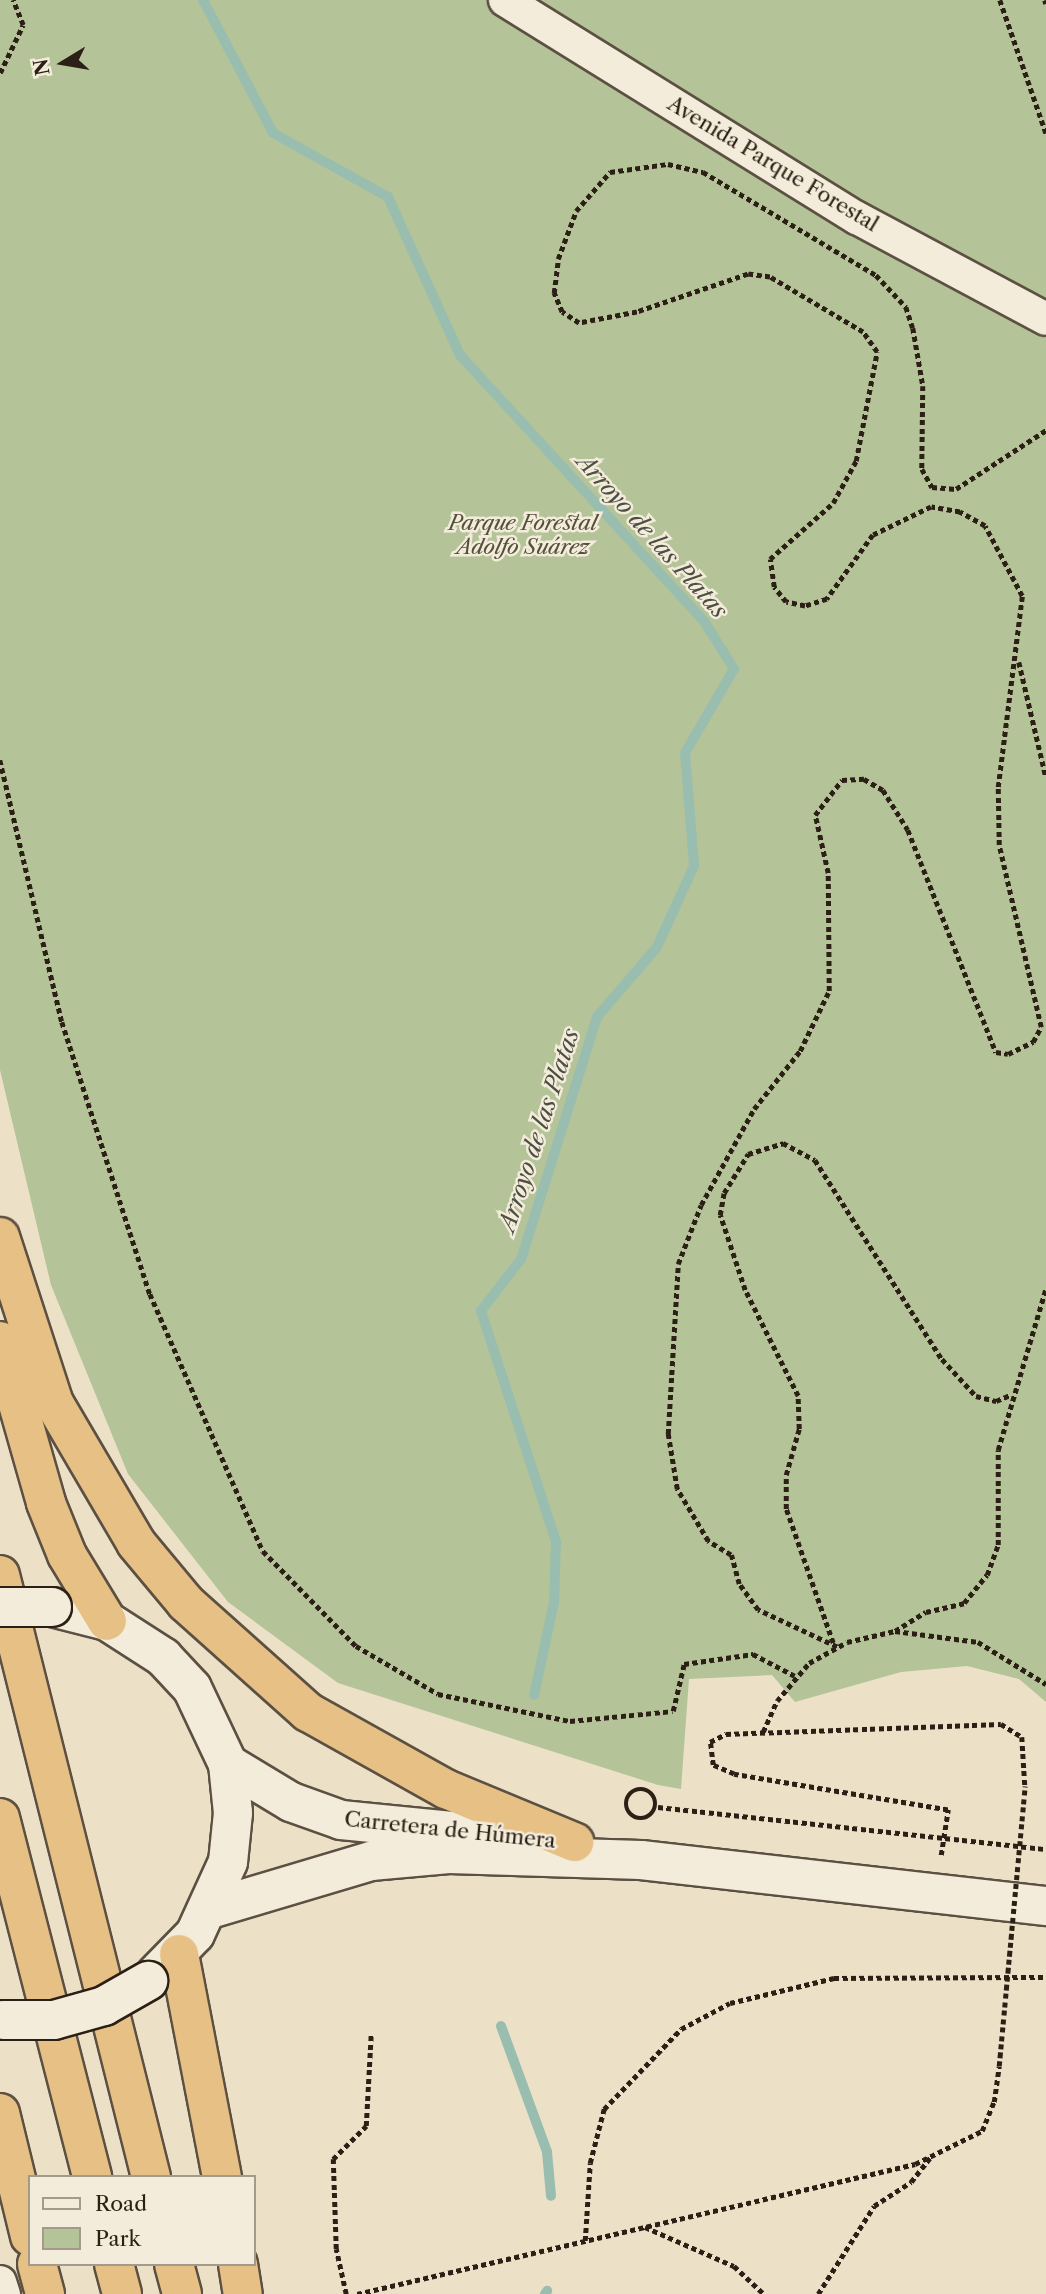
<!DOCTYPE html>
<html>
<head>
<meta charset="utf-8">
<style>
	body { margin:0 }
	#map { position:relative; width:1046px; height:2294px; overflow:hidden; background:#ece1c7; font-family:"Libre Caslon Text",serif }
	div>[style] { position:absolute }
	.green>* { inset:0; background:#b4c398 }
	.stream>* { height:10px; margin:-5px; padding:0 5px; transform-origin:5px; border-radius:5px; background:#99beb0 }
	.path>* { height:4.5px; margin-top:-2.25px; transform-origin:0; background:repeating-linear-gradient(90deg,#2c1f15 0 5px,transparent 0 8.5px) }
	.path>.ring { margin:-2.25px; padding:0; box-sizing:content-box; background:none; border:4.5px solid #2c1f15; border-radius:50% }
	.roads { filter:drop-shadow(2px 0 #5c5042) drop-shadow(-2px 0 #5c5042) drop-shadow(0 2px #5c5042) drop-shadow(0 -2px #5c5042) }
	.minor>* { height:32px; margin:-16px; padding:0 16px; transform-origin:16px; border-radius:16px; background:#f3ecdb }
	.secondary>* { height:38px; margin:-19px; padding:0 19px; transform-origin:19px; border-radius:19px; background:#f3ecdb }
	.trunk>* { height:38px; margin:-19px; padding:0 19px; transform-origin:19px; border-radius:19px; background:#e6c084 }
	.motorway>* { height:38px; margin:-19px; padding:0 19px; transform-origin:19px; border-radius:19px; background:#e6c084 }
	.path-bridge>* { height:4.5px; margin-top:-2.25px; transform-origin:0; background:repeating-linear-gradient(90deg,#2c1f15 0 5px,transparent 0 8.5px) }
	.bridges { filter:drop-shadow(2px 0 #2c1f15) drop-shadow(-2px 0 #2c1f15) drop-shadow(0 2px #2c1f15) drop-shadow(0 -2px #2c1f15) }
	.secondary-bridge>* { height:38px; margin:-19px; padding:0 19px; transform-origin:19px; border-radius:19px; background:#f3ecdb }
	span { translate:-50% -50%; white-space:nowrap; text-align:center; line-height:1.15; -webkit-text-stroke:5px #f3ecdb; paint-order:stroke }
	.street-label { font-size:21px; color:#2c1f15 }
	.park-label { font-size:21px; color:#55503c; font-style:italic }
	.water-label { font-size:23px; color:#4d4f44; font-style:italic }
	.legend { position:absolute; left:28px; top:2175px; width:228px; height:91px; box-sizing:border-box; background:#f3ecdb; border:2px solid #a39a8c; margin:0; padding:9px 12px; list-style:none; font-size:21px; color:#2c1f15 }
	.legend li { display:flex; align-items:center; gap:14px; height:35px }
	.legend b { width:35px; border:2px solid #a39a8c }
	.north { position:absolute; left:28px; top:28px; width:70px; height:70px; -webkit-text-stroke:5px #f3ecdb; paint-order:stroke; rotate:259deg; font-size:19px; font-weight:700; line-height:28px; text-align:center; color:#2c1f15 }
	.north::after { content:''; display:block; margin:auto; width:24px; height:32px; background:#2c1f15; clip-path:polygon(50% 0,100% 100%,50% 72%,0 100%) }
</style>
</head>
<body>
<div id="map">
	<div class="green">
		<i style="clip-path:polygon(0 0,1046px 0,1046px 1702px,1019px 1679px,967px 1666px,901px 1672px,795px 1702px,772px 1675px,689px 1679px,681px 1789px,658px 1785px,338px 1683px,228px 1602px,128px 1474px,51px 1285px,0 1070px)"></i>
	</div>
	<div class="stream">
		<i style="left:203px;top:0;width:150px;rotate:62.2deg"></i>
		<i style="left:273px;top:133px;width:132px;rotate:29.1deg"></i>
		<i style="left:388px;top:197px;width:174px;rotate:65.5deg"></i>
		<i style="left:460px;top:355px;width:361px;rotate:47.5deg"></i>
		<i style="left:704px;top:621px;width:57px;rotate:58deg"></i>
		<i style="left:734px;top:669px;width:97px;rotate:120.3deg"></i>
		<i style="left:685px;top:753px;width:113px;rotate:85.4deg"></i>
		<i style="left:694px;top:866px;width:89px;rotate:114.6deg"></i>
		<i style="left:657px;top:947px;width:92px;rotate:130.6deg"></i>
		<i style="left:597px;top:1017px;width:254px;rotate:107.4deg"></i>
		<i style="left:521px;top:1259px;width:66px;rotate:127.6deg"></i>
		<i style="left:481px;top:1311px;width:243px;rotate:72deg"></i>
		<i style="left:556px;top:1542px;width:60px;rotate:91.9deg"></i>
		<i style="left:554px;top:1602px;width:95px;rotate:102.1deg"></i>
		<i style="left:501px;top:2026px;width:134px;rotate:69.9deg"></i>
		<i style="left:547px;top:2152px;width:44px;rotate:84.8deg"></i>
		<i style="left:545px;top:2294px;width:4px;rotate:-56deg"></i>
	</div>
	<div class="path">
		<i style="left:1000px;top:0;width:141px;rotate:70.9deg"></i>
		<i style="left:1045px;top:0;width:4px;rotate:76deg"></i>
		<i style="left:0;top:73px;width:53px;rotate:-64.4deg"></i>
		<i style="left:23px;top:25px;width:27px;rotate:-112deg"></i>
		<i style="left:1019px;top:662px;width:118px;rotate:76.8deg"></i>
		<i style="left:0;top:760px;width:269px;rotate:76.7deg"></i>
		<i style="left:62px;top:1022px;width:286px;rotate:72.1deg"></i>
		<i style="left:150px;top:1294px;width:281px;rotate:66.3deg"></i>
		<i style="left:263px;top:1551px;width:133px;rotate:45.6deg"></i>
		<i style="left:356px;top:1646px;width:95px;rotate:30.3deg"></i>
		<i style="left:438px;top:1694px;width:135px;rotate:11.6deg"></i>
		<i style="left:570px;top:1721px;width:103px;rotate:-5.5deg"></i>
		<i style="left:673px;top:1711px;width:48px;rotate:-76.8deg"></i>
		<i style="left:684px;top:1664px;width:70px;rotate:-8.2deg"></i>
		<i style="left:753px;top:1654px;width:47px;rotate:27.6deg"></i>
		<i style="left:895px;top:1631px;width:36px;rotate:-32deg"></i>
		<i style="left:926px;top:1612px;width:39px;rotate:-13deg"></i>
		<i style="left:964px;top:1603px;width:36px;rotate:-51deg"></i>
		<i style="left:987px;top:1575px;width:32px;rotate:-70deg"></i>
		<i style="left:998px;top:1545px;width:95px;rotate:-90deg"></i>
		<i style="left:998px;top:1450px;width:169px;rotate:-73.5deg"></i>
		<i style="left:833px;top:1643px;width:142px;rotate:-109.3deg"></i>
		<i style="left:786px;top:1509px;width:34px;rotate:-90deg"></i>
		<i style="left:786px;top:1475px;width:48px;rotate:-74.2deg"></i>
		<i style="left:799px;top:1429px;width:33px;rotate:-92deg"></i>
		<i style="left:798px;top:1396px;width:119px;rotate:-116.6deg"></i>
		<i style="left:745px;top:1290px;width:79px;rotate:-108.4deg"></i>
		<i style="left:720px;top:1215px;width:22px;rotate:-80deg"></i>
		<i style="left:724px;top:1193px;width:46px;rotate:-58.4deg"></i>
		<i style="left:748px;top:1154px;width:37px;rotate:-17deg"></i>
		<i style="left:783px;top:1143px;width:36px;rotate:28deg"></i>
		<i style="left:815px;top:1160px;width:236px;rotate:57.5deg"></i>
		<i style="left:942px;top:1359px;width:50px;rotate:47.4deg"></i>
		<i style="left:976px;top:1396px;width:21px;rotate:14deg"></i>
		<i style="left:996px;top:1401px;width:15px;rotate:-23deg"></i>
		<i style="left:837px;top:1647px;width:87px;rotate:-154.9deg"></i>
		<i style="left:758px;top:1610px;width:32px;rotate:-126deg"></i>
		<i style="left:739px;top:1584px;width:30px;rotate:-105deg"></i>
		<i style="left:731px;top:1555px;width:27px;rotate:-149deg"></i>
		<i style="left:708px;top:1541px;width:61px;rotate:-120.8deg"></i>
		<i style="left:677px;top:1489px;width:56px;rotate:-99.3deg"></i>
		<i style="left:668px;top:1434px;width:170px;rotate:-86.6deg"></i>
		<i style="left:678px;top:1264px;width:63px;rotate:-68.7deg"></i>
		<i style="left:701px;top:1205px;width:110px;rotate:-61.1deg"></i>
		<i style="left:754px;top:1109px;width:74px;rotate:-51.6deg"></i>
		<i style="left:800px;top:1051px;width:67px;rotate:-64.2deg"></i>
		<i style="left:829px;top:991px;width:118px;rotate:-90.5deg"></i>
		<i style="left:828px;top:873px;width:59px;rotate:-102.6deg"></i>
		<i style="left:815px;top:815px;width:44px;rotate:-52.4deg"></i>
		<i style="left:842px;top:780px;width:22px;rotate:-3deg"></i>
		<i style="left:864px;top:779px;width:22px;rotate:30deg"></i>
		<i style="left:883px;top:790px;width:47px;rotate:58deg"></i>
		<i style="left:908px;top:830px;width:239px;rotate:68.4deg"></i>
		<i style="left:996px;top:1052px;width:12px;rotate:9deg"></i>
		<i style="left:1008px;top:1054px;width:28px;rotate:-26deg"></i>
		<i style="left:1033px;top:1042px;width:17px;rotate:-62deg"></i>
		<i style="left:1041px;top:1027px;width:187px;rotate:-103deg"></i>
		<i style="left:999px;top:845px;width:58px;rotate:-91deg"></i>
		<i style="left:998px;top:787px;width:193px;rotate:-82.8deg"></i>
		<i style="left:1022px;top:596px;width:79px;rotate:-117.9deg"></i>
		<i style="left:985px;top:526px;width:29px;rotate:-151deg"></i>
		<i style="left:960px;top:512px;width:29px;rotate:-170deg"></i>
		<i style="left:931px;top:507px;width:64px;rotate:154.2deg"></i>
		<i style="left:873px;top:535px;width:79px;rotate:125.7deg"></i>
		<i style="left:827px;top:599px;width:23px;rotate:162deg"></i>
		<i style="left:805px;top:606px;width:19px;rotate:-168deg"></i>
		<i style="left:786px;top:602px;width:19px;rotate:-129deg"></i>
		<i style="left:774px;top:587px;width:28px;rotate:-98deg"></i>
		<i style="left:770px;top:559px;width:84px;rotate:-41.6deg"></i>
		<i style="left:833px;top:503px;width:48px;rotate:-61.3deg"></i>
		<i style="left:856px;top:461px;width:111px;rotate:-79.1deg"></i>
		<i style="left:877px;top:352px;width:24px;rotate:-125deg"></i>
		<i style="left:863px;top:332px;width:108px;rotate:-149.4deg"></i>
		<i style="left:770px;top:277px;width:22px;rotate:-172deg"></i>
		<i style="left:748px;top:274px;width:117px;rotate:161.1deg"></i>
		<i style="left:637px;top:312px;width:59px;rotate:169.3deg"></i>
		<i style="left:579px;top:323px;width:20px;rotate:-147deg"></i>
		<i style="left:562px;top:312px;width:21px;rotate:-113deg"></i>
		<i style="left:554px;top:293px;width:34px;rotate:-83deg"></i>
		<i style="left:558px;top:259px;width:51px;rotate:-69.4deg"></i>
		<i style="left:576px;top:211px;width:52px;rotate:-48.9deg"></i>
		<i style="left:610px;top:172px;width:59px;rotate:-7.9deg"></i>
		<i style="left:668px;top:164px;width:36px;rotate:13deg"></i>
		<i style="left:703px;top:172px;width:201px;rotate:30.8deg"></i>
		<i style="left:876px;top:275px;width:44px;rotate:46.8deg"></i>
		<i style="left:906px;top:307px;width:22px;rotate:72deg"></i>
		<i style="left:913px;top:328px;width:59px;rotate:80.2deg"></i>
		<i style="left:923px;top:386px;width:83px;rotate:90.7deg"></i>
		<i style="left:922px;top:469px;width:21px;rotate:61deg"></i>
		<i style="left:932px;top:487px;width:24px;rotate:5deg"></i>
		<i style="left:956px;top:489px;width:108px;rotate:-33.2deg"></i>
		<i style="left:763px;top:1732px;width:34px;rotate:-66deg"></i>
		<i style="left:777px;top:1701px;width:50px;rotate:-49.9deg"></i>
		<i style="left:809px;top:1663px;width:43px;rotate:-28.9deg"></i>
		<i style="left:847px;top:1642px;width:49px;rotate:-12.9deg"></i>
		<i style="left:895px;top:1631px;width:84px;rotate:7.5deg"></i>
		<i style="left:978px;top:1642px;width:80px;rotate:31.7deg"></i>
		<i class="ring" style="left:626px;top:1789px;width:25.5px;height:25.5px"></i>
		<i style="left:658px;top:1807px;width:390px;rotate:6.2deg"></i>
		<i style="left:941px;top:1855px;width:46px;rotate:-81.2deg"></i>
		<i style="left:948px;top:1810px;width:217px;rotate:-170.5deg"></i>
		<i style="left:734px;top:1774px;width:23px;rotate:-157deg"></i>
		<i style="left:713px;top:1765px;width:23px;rotate:-97deg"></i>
		<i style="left:710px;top:1742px;width:18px;rotate:-27deg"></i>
		<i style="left:726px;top:1734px;width:275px;rotate:-2.1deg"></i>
		<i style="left:1001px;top:1724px;width:25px;rotate:32deg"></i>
		<i style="left:1022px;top:1737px;width:49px;rotate:86.5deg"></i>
		<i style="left:645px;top:2227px;width:97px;rotate:23.7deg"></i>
		<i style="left:734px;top:2266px;width:41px;rotate:43deg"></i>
		<i style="left:585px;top:2241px;width:78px;rotate:-86.3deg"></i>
		<i style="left:590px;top:2163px;width:56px;rotate:-75.5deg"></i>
		<i style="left:604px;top:2109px;width:111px;rotate:-46.1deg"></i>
		<i style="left:681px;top:2029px;width:55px;rotate:-28deg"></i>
		<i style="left:730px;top:2003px;width:107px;rotate:-13.5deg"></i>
		<i style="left:834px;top:1978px;width:212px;rotate:-0.3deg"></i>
		<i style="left:346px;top:2294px;width:46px;rotate:-102.5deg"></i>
		<i style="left:336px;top:2249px;width:90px;rotate:-91.9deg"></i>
		<i style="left:333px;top:2159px;width:47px;rotate:-45deg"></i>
		<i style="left:366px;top:2126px;width:93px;rotate:-86.9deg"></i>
		<i style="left:357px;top:2294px;width:573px;rotate:-13.11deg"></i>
		<i style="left:915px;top:2164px;width:75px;rotate:-26.2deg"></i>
		<i style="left:982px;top:2131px;width:31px;rotate:-68deg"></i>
		<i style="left:994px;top:2102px;width:36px;rotate:-82deg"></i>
		<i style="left:818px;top:2294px;width:104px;rotate:-57.5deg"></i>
		<i style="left:874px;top:2206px;width:44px;rotate:-33deg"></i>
		<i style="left:911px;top:2182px;width:34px;rotate:-52deg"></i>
	</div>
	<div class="roads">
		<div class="minor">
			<i style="left:505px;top:0;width:414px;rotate:31.8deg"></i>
			<i style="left:857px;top:218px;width:214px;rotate:28.1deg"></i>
			<i style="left:0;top:2282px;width:13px;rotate:72deg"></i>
		</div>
		<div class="secondary">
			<i style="left:52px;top:1607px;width:57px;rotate:14.3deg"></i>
			<i style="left:107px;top:1621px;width:67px;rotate:32.7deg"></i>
			<i style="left:163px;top:1657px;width:42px;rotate:46.9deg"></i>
			<i style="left:192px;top:1688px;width:84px;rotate:64.7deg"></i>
			<i style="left:228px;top:1764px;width:49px;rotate:84.2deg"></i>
			<i style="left:233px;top:1813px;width:49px;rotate:95.8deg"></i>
			<i style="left:228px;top:1862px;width:79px;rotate:114.6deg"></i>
			<i style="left:195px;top:1934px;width:57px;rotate:134.3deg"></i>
			<i style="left:228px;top:1764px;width:74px;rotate:31.1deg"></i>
			<i style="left:291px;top:1802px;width:53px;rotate:19.8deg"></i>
			<i style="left:341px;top:1820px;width:144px;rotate:5.6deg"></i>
			<i style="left:210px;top:1909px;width:168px;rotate:-16.6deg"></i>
			<i style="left:371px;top:1861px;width:78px;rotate:-5.1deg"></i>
			<i style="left:449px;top:1854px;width:192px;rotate:1.8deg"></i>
			<i style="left:641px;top:1860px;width:408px;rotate:6.5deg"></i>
		</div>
		<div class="trunk">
			<i style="left:0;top:1237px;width:175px;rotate:72deg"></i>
			<i style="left:54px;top:1403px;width:162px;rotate:59.6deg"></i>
			<i style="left:136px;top:1543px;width:78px;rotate:50.2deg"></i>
			<i style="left:186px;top:1603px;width:164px;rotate:41.8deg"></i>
			<i style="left:308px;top:1712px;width:158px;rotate:29.2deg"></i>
			<i style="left:446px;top:1789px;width:139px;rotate:22.5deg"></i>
			<i style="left:0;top:1341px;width:168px;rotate:74.1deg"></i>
			<i style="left:46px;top:1503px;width:56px;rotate:68deg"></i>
			<i style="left:67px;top:1555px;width:77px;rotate:58.8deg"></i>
			<i style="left:179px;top:1954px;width:227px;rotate:79.1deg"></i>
			<i style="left:0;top:2113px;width:127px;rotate:76.3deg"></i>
			<i style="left:37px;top:2264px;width:31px;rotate:75deg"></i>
			<i style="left:238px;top:2264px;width:30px;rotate:81deg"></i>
		</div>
		<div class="motorway">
			<i style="left:0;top:1575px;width:621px;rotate:75.92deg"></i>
			<i style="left:0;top:1818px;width:371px;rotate:75.6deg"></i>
			<i style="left:114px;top:2264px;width:31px;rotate:75deg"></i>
			<i style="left:174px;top:2264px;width:31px;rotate:75deg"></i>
		</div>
	</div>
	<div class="path-bridge">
		<i style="left:999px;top:2066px;width:281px;rotate:-84.7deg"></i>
	</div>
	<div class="bridges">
		<div class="secondary-bridge">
			<i style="left:0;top:1607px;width:52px"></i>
			<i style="left:3px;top:2020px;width:51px"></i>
			<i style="left:54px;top:2020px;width:52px;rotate:-15.6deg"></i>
			<i style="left:104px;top:2006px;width:51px;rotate:-29.6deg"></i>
		</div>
	</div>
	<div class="street-label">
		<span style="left:773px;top:164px;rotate:31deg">Avenida Parque Forestal</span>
		<span style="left:450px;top:1830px;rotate:6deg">Carretera de Húmera</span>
	</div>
	<div class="park-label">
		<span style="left:523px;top:535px">Parque Forestal<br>Adolfo Suárez</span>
	</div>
	<div class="water-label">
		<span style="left:652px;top:536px;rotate:48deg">Arroyo de las Platas</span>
		<span style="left:539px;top:1130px;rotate:-72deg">Arroyo de las Platas</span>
	</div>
	<ul class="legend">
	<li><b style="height:9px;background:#f3ecdb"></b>Road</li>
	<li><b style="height:19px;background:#b4c398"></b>Park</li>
	</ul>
	<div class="north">N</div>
</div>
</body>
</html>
